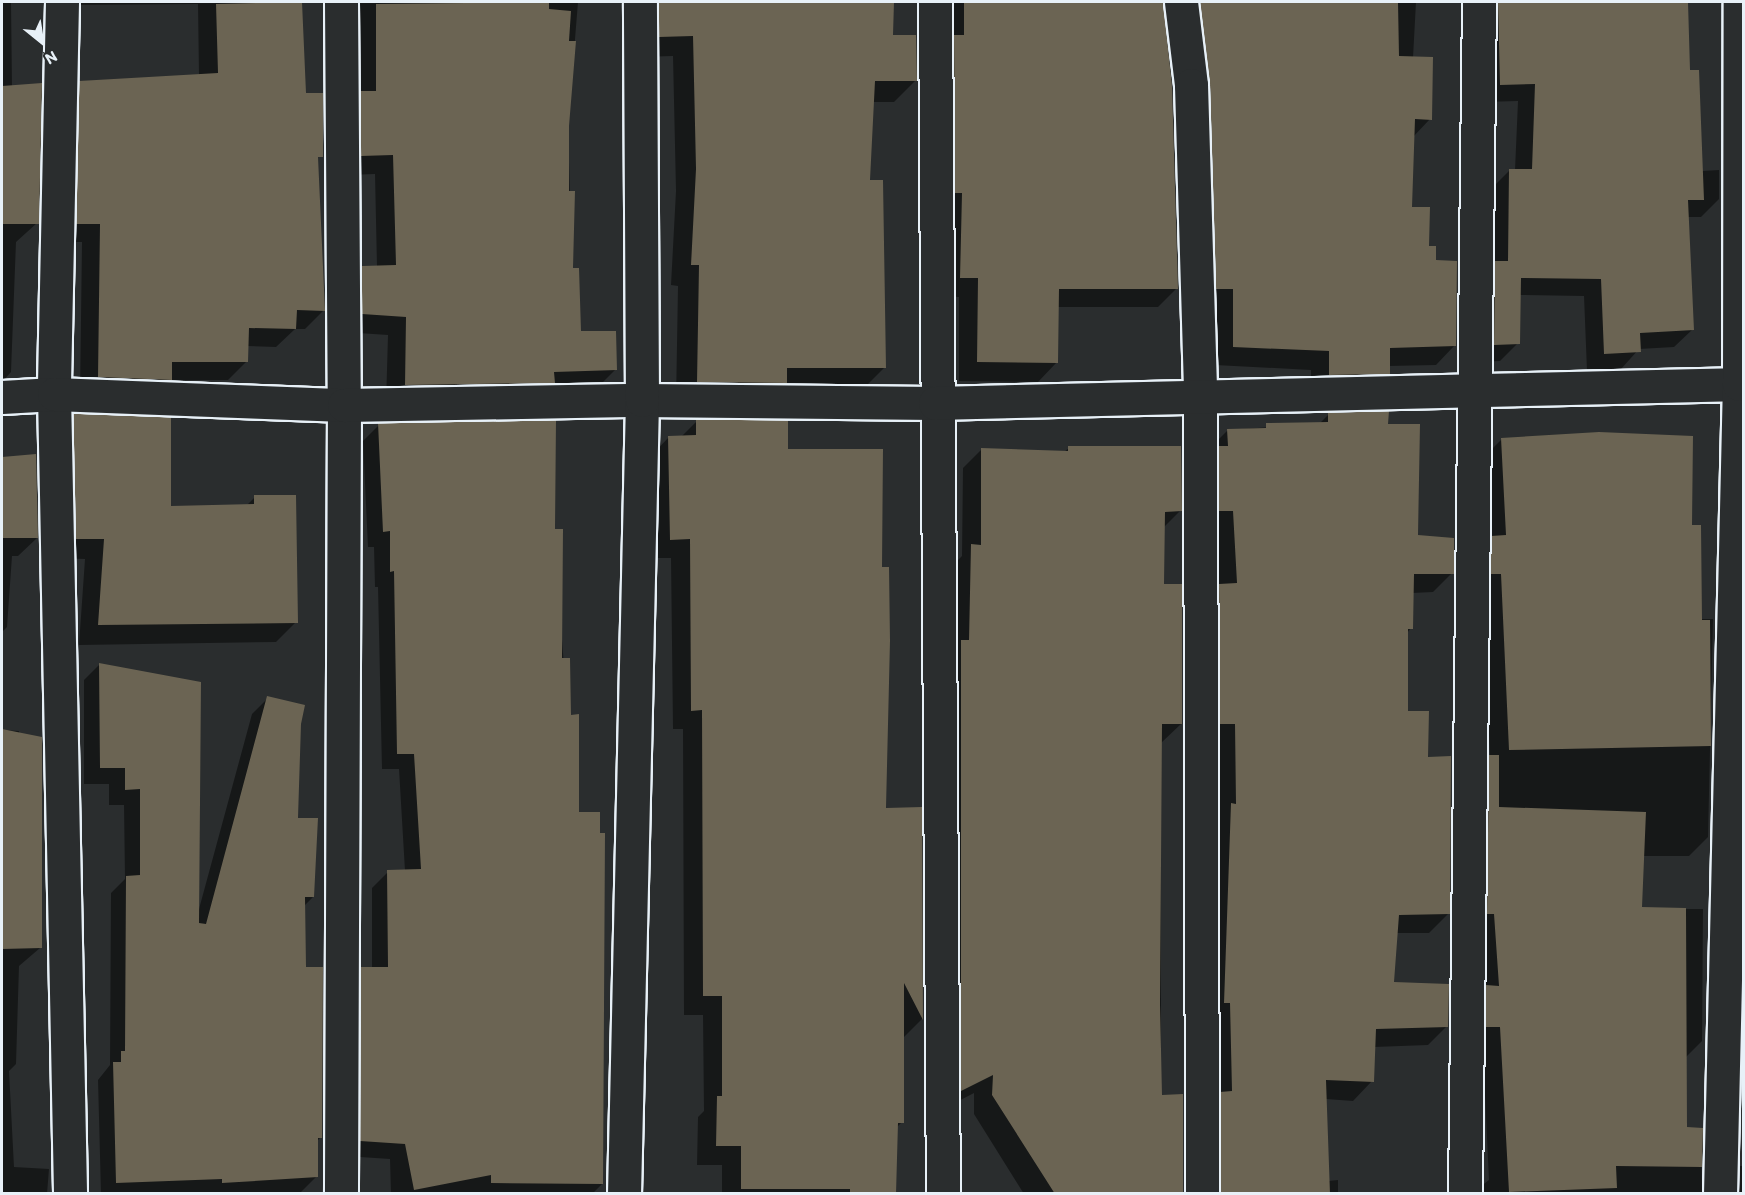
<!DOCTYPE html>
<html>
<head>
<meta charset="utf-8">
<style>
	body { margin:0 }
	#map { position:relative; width:1745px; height:1195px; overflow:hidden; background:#2a2d2e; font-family:Itim,sans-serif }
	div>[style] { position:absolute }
	.shadow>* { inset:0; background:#0007 }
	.building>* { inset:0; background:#6b6453 }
	.roads { filter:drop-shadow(2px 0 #e8f1f8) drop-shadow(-2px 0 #e8f1f8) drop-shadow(0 2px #e8f1f8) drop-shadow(0 -2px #e8f1f8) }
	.street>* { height:33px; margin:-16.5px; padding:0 16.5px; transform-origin:16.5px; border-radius:16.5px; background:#2a2d2e }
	span { translate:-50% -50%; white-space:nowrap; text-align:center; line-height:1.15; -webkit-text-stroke:4.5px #2a2d2e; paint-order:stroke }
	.frame { position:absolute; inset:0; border:3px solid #e8f1f8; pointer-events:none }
	.north { position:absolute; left:12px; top:12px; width:60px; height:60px; -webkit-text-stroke:4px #2a2d2e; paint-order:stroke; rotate:150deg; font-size:16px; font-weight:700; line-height:24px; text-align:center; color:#e8f1f8 }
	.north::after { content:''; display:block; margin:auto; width:21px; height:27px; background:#e8f1f8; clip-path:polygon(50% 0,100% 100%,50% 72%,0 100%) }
</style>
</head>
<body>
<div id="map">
	<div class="shadow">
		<i style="clip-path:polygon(2px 2px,11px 2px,12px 87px,37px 223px,16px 242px,11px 372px,2px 382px)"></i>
		<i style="clip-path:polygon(72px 2px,300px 2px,301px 181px,323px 311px,305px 329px,295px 329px,276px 347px,247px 346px,247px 361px,228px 380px,169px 380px,152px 398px,80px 395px,82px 242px,58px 242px,61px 101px,80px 83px,199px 76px,198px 4px,72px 5px)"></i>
		<i style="clip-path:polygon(357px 2px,578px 2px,568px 126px,572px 269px,579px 333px,615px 370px,596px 389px,386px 404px,388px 335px,343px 332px,343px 286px,362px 267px,377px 267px,375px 174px,347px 175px)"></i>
		<i style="clip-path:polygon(620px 2px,892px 2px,892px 37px,915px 81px,894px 102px,873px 102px,869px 181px,885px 367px,864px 388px,676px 402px,678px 286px,671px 285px,676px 191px,673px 56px,639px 57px,635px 13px)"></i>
		<i style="clip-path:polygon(944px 2px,1416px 2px,1413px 58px,1430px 119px,1413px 137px,1410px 208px,1434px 262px,1455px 345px,1436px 365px,1388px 366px,1388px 373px,1369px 392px,1311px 393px,1311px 370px,1215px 365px,1215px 307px,1197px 307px,1177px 9px,1161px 2px,1177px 288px,1158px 307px,1057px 307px,1057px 362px,1038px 382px,959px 381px,959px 297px,942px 296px)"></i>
		<i style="clip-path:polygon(1480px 2px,1687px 2px,1688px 72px,1702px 171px,1719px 170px,1719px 199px,1701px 217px,1687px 217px,1693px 329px,1674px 347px,1639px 349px,1621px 369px,1587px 371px,1584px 296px,1519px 295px,1518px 343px,1500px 361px,1476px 362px,1492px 188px,1510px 170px,1515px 170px,1518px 101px,1483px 102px)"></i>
		<i style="clip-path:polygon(1329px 414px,1387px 425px,1417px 536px,1452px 573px,1433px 592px,1412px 593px,1411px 628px,1407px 633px,1407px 712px,1426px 758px,1448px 914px,1429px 933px,1396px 933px,1393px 984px,1447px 1026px,1428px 1045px,1374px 1047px,1372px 1081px,1353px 1101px,1326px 1099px,1328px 1181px,1338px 1180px,1338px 1194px,1202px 1194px,1201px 604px,1218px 587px,1209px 449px,1228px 430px,1319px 424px)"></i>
		<i style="clip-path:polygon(74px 415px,170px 507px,246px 506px,255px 497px,296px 622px,276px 642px,79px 645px,85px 559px,56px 558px,54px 435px)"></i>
		<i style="clip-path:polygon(697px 421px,787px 451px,881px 569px,884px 809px,920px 809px,922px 1019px,902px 1039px,902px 1122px,896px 1128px,877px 1194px,722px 1194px,722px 1165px,697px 1165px,698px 1117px,704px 1111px,703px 1015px,684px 1015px,683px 729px,673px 729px,671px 558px,651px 558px,650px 457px,669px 437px,681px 437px)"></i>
		<i style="clip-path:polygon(379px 425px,554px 530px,602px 1184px,592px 1194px,391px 1194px,390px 1159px,345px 1156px,345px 985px,361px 968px,372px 968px,372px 888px,388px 872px,405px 871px,399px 769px,382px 769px,378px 587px,375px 587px,374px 547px,368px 547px,363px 441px)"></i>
		<i style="clip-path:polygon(1502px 439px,1690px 527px,1700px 619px,1713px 619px,1708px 837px,1689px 856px,1642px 856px,1640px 909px,1703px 909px,1702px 1041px,1685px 1058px,1686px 1129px,1701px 1129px,1702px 1194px,1471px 1194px,1489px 1180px,1470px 776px,1490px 756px,1482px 592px,1483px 458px)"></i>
		<i style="clip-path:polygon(1069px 448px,1180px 511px,1163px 528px,1162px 585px,1181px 724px,1161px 743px,1161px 1097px,1182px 1194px,1024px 1194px,974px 1114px,974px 1093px,943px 1109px,953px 565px,962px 556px,963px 468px,982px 449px,1064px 452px)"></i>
		<i style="clip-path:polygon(35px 456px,37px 538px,18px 556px,12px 556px,7px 627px,2px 632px,2px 459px)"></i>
		<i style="clip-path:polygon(100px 664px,199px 909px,252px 714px,268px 698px,299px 724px,297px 820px,313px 897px,304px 906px,305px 969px,321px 1137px,316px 1142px,316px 1177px,300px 1193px,101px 1194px,98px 1080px,110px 1065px,111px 893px,125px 879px,124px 805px,109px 805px,109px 784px,84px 784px,84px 680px)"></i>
		<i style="clip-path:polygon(2px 730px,19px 731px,40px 948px,19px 966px,16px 1064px,9px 1071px,14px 1167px,49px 1169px,47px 1194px,2px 1194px)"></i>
		<i style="clip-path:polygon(1740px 1166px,1744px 1166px,1744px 1194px,1721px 1194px,1721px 1185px)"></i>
	</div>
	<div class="building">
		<i style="clip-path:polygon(302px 2px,306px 93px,323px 93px,323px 157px,318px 157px,325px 311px,297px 310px,296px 329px,249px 328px,248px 362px,172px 362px,172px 380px,98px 377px,100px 224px,76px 224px,79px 81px,218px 73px,216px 4px)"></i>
		<i style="clip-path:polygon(549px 2px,549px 9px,571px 11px,569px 41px,576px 41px,569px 126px,569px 191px,575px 191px,573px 268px,579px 268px,581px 331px,616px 331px,617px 370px,554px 372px,555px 383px,405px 385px,406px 317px,362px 314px,362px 266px,396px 265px,393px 155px,361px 156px,360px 91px,376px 91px,376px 4px)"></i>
		<i style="clip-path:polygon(659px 2px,894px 2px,893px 35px,916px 35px,917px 81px,875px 81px,870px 180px,883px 180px,886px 368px,787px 368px,787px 383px,697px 382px,699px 265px,691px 265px,696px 169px,693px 36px,659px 37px)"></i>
		<i style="clip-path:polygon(964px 2px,1163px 2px,1172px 86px,1178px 289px,1059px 289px,1058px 363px,977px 362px,978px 278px,960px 278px,962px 193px,955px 193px,954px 35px,964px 35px)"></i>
		<i style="clip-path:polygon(1200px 2px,1398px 2px,1399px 56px,1433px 57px,1432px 120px,1415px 119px,1412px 207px,1430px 207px,1429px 246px,1436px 246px,1436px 260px,1457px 261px,1456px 346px,1390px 348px,1390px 374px,1329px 375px,1329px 351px,1233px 347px,1233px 289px,1216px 289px,1210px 84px)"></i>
		<i style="clip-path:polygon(1498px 2px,1688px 2px,1690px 70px,1699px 70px,1704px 200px,1688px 200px,1694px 330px,1640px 333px,1641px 352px,1604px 354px,1601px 279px,1521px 278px,1520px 344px,1494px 345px,1495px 261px,1508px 261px,1509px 169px,1532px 169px,1535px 84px,1500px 85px)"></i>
		<i style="clip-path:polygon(42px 83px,39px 224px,2px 224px,2px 86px)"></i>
		<i style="clip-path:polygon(1389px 411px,1388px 424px,1420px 424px,1418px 535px,1454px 538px,1454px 574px,1414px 574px,1413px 629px,1408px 629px,1408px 711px,1429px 711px,1428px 757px,1451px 756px,1450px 914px,1399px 915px,1394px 982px,1449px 984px,1448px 1027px,1376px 1029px,1374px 1082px,1326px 1080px,1330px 1194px,1221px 1193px,1220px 1092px,1232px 1091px,1230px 1003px,1224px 1003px,1231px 803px,1236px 804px,1235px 724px,1220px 724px,1219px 584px,1237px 583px,1233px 511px,1219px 511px,1219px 446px,1228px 446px,1227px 429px,1266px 428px,1266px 423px,1328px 422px,1328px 413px)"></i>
		<i style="clip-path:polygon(73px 413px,171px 417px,171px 506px,254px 504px,254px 495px,296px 495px,298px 623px,98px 625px,104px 539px,76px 539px)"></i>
		<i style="clip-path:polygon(696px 419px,788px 420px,788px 449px,883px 449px,882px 567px,889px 567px,890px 641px,886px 808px,922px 807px,923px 1020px,904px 983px,904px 1123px,898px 1123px,896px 1194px,850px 1194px,850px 1189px,741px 1189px,741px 1146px,716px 1146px,717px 1096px,722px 1096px,722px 996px,703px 996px,702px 710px,691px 711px,690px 539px,670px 540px,668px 436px,696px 435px)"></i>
		<i style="clip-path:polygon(556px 420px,555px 529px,563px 529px,562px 658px,570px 658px,571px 715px,579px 714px,579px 812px,600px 812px,600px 833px,605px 833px,603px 1184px,491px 1183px,491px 1175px,414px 1190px,405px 1144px,360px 1141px,361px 967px,388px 967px,387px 870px,421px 869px,414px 754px,397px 754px,394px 571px,390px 572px,390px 531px,383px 532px,378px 423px)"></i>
		<i style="clip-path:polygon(1599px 432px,1693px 436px,1692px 525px,1701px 525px,1702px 620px,1710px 620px,1711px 746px,1509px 750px,1501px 574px,1491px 574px,1491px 536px,1506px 535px,1501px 438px)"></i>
		<i style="clip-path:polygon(1068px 446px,1181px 446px,1182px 511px,1165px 512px,1164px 584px,1182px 584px,1182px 724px,1162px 724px,1160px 1004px,1162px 1095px,1183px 1094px,1183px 1194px,1055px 1194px,992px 1095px,993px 1075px,961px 1091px,961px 640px,969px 640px,971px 544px,981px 545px,981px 448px,1068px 451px)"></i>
		<i style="clip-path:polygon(36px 454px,38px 538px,2px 538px,2px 457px)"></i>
		<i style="clip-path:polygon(99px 663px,201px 682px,199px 923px,206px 924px,267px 696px,305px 705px,301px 724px,298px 818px,318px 818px,314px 897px,305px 897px,306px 967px,323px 967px,322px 1138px,318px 1138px,318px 1177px,222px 1183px,222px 1179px,116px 1183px,113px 1062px,121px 1062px,121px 1051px,125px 1051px,126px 876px,140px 875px,140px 789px,125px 790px,125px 768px,100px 768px)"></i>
		<i style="clip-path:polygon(2px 729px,42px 737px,42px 948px,2px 949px)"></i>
		<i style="clip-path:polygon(1489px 755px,1499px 755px,1499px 807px,1646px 812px,1642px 907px,1686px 908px,1687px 1127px,1703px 1128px,1702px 1167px,1616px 1166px,1617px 1188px,1509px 1192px,1500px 1027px,1486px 1027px,1486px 985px,1499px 986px,1494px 914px,1487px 914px)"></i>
	</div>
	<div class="roads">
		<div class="street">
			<i style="left:62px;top:2px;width:392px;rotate:91.2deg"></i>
			<i style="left:54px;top:394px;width:800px;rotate:88.85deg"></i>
			<i style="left:341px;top:2px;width:403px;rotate:89.6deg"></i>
			<i style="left:344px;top:405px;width:789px;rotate:90.22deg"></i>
			<i style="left:935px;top:2px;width:1192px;rotate:89.62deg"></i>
			<i style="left:1181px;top:2px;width:84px;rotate:83.1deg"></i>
			<i style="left:1191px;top:85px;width:312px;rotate:88.3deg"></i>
			<i style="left:1200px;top:397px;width:797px;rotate:89.86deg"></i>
			<i style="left:2px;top:397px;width:52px;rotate:-3.3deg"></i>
			<i style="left:54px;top:394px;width:290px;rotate:2.2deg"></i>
			<i style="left:344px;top:405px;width:298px;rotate:-1deg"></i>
			<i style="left:642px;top:400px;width:293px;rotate:0.6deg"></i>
			<i style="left:935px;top:403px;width:809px;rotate:-1.35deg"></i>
			<i style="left:624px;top:1194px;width:794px;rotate:-88.7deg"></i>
			<i style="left:642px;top:400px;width:398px;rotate:-90.3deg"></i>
			<i style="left:1465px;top:1194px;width:1192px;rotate:-89.33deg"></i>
			<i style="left:1720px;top:1194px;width:810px;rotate:-88.66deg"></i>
			<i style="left:1739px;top:384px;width:382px;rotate:-89.9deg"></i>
		</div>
	</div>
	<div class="frame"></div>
	<div class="north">N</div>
</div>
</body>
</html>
